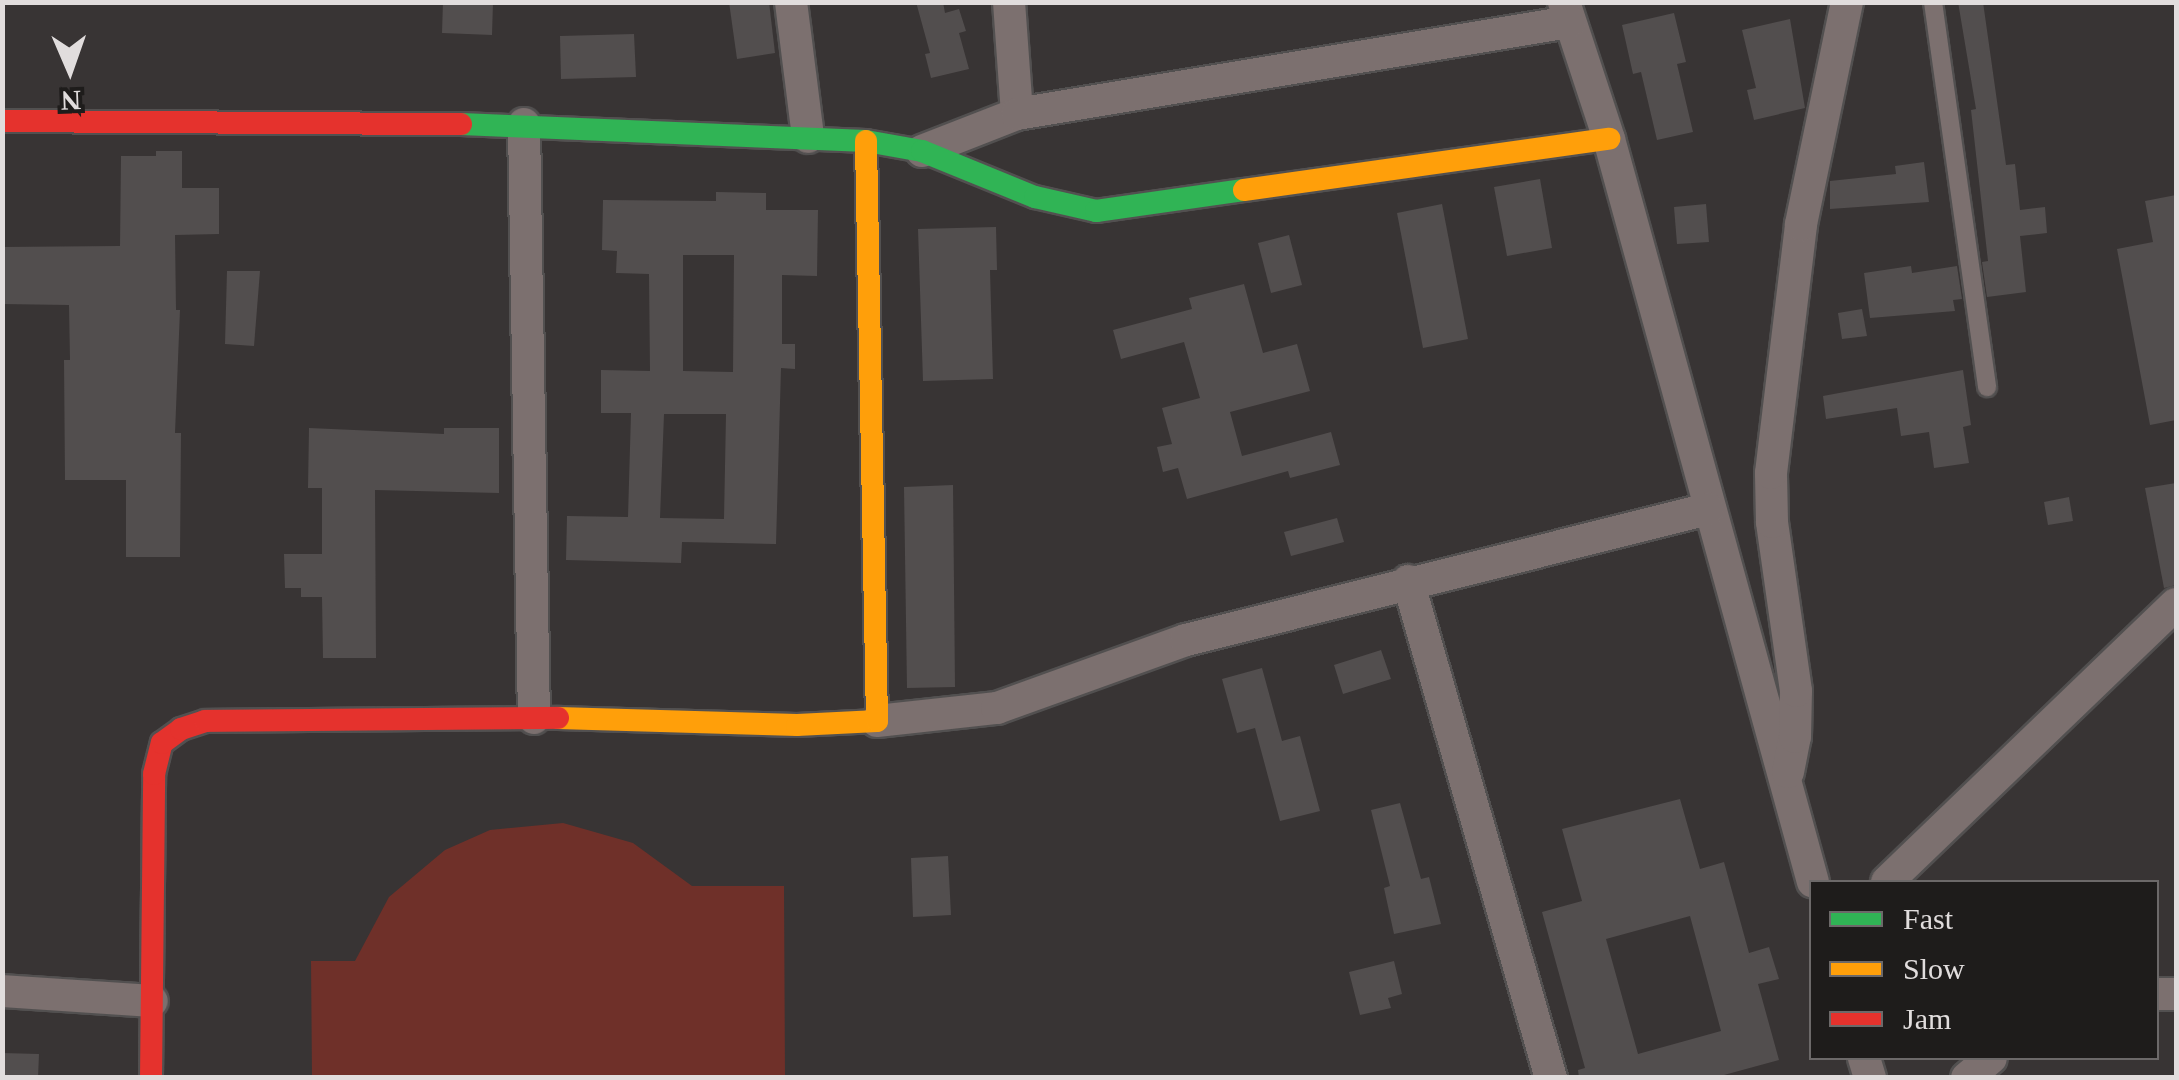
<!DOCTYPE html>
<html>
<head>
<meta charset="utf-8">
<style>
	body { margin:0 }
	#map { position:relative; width:2179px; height:1080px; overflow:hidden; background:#383434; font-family:Georgia,serif }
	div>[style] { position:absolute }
	.green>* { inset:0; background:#6f3029 }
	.building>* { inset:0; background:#524e4e }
	.roads { filter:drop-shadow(2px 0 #525050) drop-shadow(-2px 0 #525050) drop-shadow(0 2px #525050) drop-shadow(0 -2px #525050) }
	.lane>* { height:18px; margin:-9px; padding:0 9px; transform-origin:9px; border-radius:9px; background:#7c706f }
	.street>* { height:32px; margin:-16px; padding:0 16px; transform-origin:16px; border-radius:16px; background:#7c706f }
	.fast>* { height:22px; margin:-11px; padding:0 11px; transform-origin:11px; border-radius:11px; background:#30b455 }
	.slow>* { height:22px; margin:-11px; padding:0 11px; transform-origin:11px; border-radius:11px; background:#ff9f0a }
	.jam>* { height:22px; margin:-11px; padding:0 11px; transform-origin:11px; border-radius:11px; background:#e5322d }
	span { translate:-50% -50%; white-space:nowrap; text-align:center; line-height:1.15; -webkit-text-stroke:10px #1e1c1b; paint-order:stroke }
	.frame { position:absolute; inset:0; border:5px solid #e1dddd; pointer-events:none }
	.legend { position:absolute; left:1809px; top:880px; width:350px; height:180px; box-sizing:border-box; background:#1e1c1b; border:2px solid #6c6969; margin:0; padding:12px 18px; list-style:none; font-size:30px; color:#e1dddd }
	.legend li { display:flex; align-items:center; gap:20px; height:50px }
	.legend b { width:50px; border:2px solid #6c6969 }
	.north { position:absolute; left:20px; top:20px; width:100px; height:100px; -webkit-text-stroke:8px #1e1c1b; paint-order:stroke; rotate:178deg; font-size:28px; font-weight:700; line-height:40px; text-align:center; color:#e1dddd }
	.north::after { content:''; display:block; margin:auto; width:35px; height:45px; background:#e1dddd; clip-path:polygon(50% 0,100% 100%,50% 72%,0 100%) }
</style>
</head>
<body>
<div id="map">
	<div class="green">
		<i style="clip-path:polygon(563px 823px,633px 843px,692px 886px,784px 886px,785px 1077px,312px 1077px,311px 961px,355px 961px,389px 897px,445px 850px,490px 830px)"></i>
	</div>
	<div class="building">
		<i style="clip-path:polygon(443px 2px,493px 2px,492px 35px,442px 33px)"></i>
		<i style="clip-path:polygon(729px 2px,769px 2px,775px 53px,737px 59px)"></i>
		<i style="clip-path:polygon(916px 2px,943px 2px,945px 13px,959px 9px,966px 31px,959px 33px,969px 69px,931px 78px,925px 54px,930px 53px)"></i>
		<i style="clip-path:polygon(1958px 2px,1983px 2px,2006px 165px,2015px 164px,2020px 210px,2045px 207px,2047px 233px,2020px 236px,2026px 292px,1987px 297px,1982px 262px,1988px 261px,1971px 110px,1976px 109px)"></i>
		<i style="clip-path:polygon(1674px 13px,1686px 62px,1677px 64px,1693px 132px,1657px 140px,1641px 72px,1633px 74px,1622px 25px)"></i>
		<i style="clip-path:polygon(1790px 19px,1805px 108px,1754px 120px,1747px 90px,1756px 88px,1742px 30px)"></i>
		<i style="clip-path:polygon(634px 34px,636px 77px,561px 79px,560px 36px)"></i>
		<i style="clip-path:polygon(156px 151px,182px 151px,182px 188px,219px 188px,219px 234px,175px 235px,176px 310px,180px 310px,175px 433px,181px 433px,180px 557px,126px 557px,126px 480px,65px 480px,64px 360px,70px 360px,69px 305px,2px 304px,2px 247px,120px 246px,121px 156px,156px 156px)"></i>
		<i style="clip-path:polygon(1924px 162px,1929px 202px,1830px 209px,1830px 181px,1896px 174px,1895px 166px)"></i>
		<i style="clip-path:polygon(1540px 179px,1552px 248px,1507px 256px,1494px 187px)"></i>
		<i style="clip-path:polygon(evenodd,716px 192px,766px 193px,766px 210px,818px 210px,817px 276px,782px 275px,782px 344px,795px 344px,795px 369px,781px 368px,776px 544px,682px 542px,681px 563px,566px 560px,567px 516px,628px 517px,631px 413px,601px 413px,601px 370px,650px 371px,649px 274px,616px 273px,617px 251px,602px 250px,603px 200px,716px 201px,716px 192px,683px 255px,734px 255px,733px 372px,683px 371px,683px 255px,716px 192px,664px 414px,726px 414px,724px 519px,660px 518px,664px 414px)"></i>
		<i style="clip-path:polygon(2176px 195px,2176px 420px,2150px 425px,2117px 249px,2153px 242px,2145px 201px)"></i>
		<i style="clip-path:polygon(1442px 204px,1468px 339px,1423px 348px,1397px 213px)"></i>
		<i style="clip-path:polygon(1706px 204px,1709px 242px,1677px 244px,1674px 207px)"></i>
		<i style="clip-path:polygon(996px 227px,997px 270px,990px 270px,993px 379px,923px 381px,918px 229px)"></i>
		<i style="clip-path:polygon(1289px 235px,1302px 285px,1271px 293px,1258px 243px)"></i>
		<i style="clip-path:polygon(1911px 266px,1912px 273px,1957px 266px,1962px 299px,1953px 300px,1955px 311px,1870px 318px,1864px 273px)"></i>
		<i style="clip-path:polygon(227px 271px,260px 271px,254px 346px,225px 344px)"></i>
		<i style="clip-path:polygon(1244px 284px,1263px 353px,1297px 344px,1310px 391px,1230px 412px,1242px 456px,1331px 432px,1340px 465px,1290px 478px,1288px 471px,1187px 499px,1178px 468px,1163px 472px,1157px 447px,1172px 444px,1162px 408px,1200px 398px,1184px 342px,1121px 359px,1113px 330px,1192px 309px,1189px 298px)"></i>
		<i style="clip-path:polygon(1862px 309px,1867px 336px,1842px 339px,1838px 313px)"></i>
		<i style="clip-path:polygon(1963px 370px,1971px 425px,1963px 427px,1969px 463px,1934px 468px,1929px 432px,1901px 436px,1897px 408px,1826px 419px,1823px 396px)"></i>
		<i style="clip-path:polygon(309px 428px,444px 434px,444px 428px,499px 428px,499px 493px,375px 490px,376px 658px,323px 658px,322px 597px,301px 597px,301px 588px,285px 588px,284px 554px,322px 554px,322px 488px,308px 488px)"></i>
		<i style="clip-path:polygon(2176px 483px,2176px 585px,2164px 588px,2145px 488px)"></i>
		<i style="clip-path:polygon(953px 485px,955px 687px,907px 688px,904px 487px)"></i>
		<i style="clip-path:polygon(2069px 497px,2073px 521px,2048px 525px,2044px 502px)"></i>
		<i style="clip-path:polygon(1337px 518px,1344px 542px,1291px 556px,1284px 532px)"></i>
		<i style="clip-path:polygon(1381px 650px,1391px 679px,1343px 694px,1334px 665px)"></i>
		<i style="clip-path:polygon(1262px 668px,1282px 741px,1300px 736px,1320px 811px,1280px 821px,1255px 728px,1237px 733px,1222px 679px)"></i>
		<i style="clip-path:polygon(evenodd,1680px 799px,1700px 869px,1724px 862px,1749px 953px,1769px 947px,1779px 979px,1758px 984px,1779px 1060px,1713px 1078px,1579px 1078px,1578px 1070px,1585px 1068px,1542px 912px,1582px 901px,1562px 829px,1680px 799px,1690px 916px,1721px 1031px,1638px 1054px,1606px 939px,1690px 916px)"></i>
		<i style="clip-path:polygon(1400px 803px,1421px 879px,1429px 877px,1441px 924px,1394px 934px,1384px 888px,1390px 886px,1371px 810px)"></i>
		<i style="clip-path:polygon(948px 856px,951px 915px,913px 917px,911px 858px)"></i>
		<i style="clip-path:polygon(1394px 961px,1402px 994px,1388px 998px,1391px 1008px,1360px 1015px,1349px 972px)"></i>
		<i style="clip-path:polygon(2px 1053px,39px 1054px,38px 1078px,2px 1078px)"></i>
	</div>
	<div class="roads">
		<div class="lane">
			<i style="left:1933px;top:2px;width:389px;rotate:82deg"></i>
		</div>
		<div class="street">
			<i style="left:791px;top:2px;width:136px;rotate:82.8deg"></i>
			<i style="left:1009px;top:2px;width:112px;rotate:85.9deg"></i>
			<i style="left:1564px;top:2px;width:144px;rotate:71.8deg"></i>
			<i style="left:1609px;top:139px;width:770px;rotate:74.65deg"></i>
			<i style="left:524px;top:124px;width:594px;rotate:89.04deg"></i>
			<i style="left:922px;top:151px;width:102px;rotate:-21.3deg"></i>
			<i style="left:1017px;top:114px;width:560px;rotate:-9.46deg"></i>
			<i style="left:1408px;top:581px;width:517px;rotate:73.95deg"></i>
			<i style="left:877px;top:721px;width:121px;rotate:-6.2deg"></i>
			<i style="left:997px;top:708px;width:201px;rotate:-19.8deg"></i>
			<i style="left:1186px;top:640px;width:538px;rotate:-14.09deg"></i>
			<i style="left:1788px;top:772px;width:36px;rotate:-79deg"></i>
			<i style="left:1795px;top:737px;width:46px;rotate:-88.8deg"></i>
			<i style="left:1796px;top:691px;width:171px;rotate:-98.1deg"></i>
			<i style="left:1772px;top:522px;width:49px;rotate:-91.2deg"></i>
			<i style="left:1771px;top:473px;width:251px;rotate:-83.1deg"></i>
			<i style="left:1801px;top:224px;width:227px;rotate:-78.3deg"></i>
			<i style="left:1887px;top:882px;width:401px;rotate:-43.9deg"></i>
			<i style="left:2px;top:991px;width:150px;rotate:3.8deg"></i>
			<i style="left:2156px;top:994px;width:20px"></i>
			<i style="left:1864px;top:1058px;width:21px;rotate:73deg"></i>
			<i style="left:1967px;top:1078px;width:31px;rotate:-40deg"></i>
		</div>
		<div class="fast">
			<i style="left:461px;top:124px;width:405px;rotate:2.4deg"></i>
			<i style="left:866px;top:141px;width:57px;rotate:10.1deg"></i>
			<i style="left:922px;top:151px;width:122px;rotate:22.2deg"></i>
			<i style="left:1035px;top:197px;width:63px;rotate:12.9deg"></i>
			<i style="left:1096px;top:211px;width:149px;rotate:-8.1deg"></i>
		</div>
		<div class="slow">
			<i style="left:1244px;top:190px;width:369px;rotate:-8deg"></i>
			<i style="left:558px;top:718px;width:239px;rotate:1.7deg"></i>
			<i style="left:797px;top:725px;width:80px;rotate:-2.9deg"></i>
			<i style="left:877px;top:721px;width:580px;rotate:-91.09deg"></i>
		</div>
		<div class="jam">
			<i style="left:2px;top:121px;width:459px;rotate:0.4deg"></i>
			<i style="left:151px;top:1078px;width:304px;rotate:-89.4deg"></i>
			<i style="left:154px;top:774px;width:32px;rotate:-76deg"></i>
			<i style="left:162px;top:743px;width:24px;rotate:-36deg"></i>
			<i style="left:181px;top:729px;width:25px;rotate:-18deg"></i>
			<i style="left:205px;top:721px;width:353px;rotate:-0.5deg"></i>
		</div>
	</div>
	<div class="frame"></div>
	<ul class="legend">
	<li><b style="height:12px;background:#30b455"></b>Fast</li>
	<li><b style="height:12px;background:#ff9f0a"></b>Slow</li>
	<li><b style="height:12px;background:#e5322d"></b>Jam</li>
	</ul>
	<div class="north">N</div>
</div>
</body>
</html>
